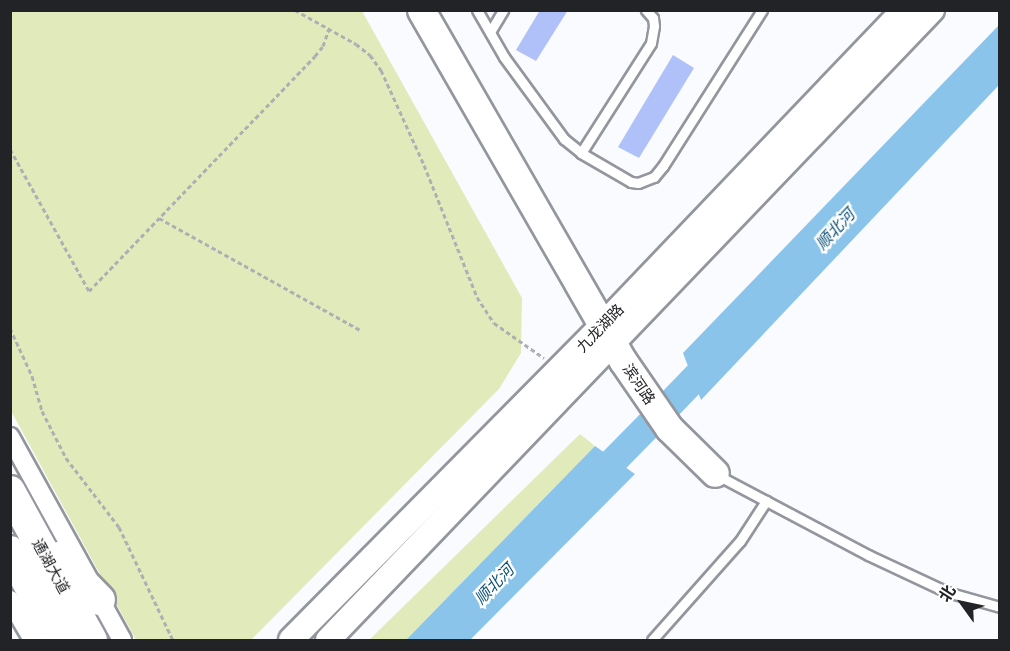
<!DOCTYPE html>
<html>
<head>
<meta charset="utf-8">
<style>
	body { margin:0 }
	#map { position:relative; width:1010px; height:651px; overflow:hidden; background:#fafbff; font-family:Manrope,"Noto Sans SC",sans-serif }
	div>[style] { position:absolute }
	.green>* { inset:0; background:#e1eabb }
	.water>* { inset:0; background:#8bc4ea }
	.river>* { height:28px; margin:-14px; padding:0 14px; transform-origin:14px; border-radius:14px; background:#8bc4ea }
	.building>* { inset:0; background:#afc1f8 }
	.path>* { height:3px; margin-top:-1.5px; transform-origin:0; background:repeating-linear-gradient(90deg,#aeafb3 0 4.5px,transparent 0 7.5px) }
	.roads { filter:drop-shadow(2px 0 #93969d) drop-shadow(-2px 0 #93969d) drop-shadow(0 2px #93969d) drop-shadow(0 -2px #93969d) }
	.service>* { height:9px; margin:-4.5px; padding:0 4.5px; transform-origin:4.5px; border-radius:4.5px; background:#fff }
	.minor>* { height:18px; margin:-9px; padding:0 9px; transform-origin:9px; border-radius:9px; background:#fff }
	.tertiary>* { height:24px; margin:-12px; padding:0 12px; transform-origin:12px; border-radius:12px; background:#fff }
	.secondary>* { height:27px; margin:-13.5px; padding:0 13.5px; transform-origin:13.5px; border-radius:13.5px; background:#fff }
	.primary>* { height:30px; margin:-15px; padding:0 15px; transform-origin:15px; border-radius:15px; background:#fff }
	span { translate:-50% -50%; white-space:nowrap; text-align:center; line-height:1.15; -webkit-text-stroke:5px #fff; paint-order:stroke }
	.street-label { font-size:15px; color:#222326 }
	.water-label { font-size:16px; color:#0b5176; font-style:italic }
	.frame { position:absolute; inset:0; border:12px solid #222326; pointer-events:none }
	.north { position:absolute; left:932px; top:573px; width:60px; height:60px; -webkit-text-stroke:4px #fff; paint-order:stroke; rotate:303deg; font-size:16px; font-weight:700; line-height:24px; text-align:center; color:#222326 }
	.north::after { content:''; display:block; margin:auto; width:21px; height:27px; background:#222326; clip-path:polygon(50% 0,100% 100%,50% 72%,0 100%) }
</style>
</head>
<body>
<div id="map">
	<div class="green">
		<i style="clip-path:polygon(10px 11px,362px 11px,522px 298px,521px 353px,499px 389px,251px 640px,136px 640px,11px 411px)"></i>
		<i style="clip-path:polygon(580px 434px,595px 446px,406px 640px,369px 640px)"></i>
	</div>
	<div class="water">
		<i style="clip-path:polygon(999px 25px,999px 85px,701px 400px,683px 353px)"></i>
		<i style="clip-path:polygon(595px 446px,635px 474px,470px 640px,406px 640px)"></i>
	</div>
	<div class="river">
		<i style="left:670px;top:404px;width:72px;rotate:-46.1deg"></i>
		<i style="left:587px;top:488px;width:88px;rotate:-45.5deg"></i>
	</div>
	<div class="building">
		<i style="clip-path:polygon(540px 10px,568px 10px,536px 61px,516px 50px)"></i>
		<i style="clip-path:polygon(673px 55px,694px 68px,639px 158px,618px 147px)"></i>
	</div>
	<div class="path">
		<i style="left:295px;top:10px;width:70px;rotate:29.1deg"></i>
		<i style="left:356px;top:44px;width:18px;rotate:38deg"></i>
		<i style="left:370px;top:55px;width:19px;rotate:54deg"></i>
		<i style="left:381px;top:70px;width:104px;rotate:65.6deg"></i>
		<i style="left:424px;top:165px;width:142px;rotate:68.1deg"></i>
		<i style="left:477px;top:297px;width:31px;rotate:57deg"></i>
		<i style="left:494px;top:323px;width:61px;rotate:35deg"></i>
		<i style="left:10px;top:149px;width:162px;rotate:60.9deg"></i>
		<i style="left:89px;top:291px;width:326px;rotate:-46.1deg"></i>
		<i style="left:315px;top:56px;width:13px;rotate:-51deg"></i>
		<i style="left:323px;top:46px;width:18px;rotate:-71deg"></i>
		<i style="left:159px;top:218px;width:232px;rotate:29.1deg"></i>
		<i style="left:10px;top:328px;width:53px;rotate:65.4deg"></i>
		<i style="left:32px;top:376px;width:36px;rotate:74deg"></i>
		<i style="left:42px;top:411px;width:53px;rotate:62.9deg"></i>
		<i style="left:66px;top:458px;width:87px;rotate:52.5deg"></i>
		<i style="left:119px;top:527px;width:125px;rotate:64.5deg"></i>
	</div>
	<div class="roads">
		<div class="service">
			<i style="left:477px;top:10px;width:54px;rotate:60.1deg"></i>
			<i style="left:504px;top:57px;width:102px;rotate:53.8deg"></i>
			<i style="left:564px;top:139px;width:22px;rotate:39deg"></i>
			<i style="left:581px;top:153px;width:58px;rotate:30.1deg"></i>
			<i style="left:631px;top:182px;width:7px;rotate:8deg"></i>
			<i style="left:638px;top:183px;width:17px;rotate:-21deg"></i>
			<i style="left:654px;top:177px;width:14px;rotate:-51deg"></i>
			<i style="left:663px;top:166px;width:185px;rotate:-57.6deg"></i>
			<i style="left:490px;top:32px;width:26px;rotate:-59deg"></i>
			<i style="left:581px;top:153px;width:130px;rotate:-57.5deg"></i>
			<i style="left:651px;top:43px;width:17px;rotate:-80deg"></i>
			<i style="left:654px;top:26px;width:8px;rotate:-97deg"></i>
			<i style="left:653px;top:18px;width:11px;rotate:-131deg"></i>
			<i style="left:717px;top:475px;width:171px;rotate:27.9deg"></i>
			<i style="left:868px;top:555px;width:87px;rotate:25.1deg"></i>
			<i style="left:947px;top:592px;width:55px;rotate:15.8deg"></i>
			<i style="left:652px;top:640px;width:132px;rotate:-48.4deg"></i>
			<i style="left:740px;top:541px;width:48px;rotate:-57deg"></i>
		</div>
		<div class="minor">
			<i style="left:10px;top:437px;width:232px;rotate:61.1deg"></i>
			<i style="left:10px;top:600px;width:46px;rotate:60.1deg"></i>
		</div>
		<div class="tertiary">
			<i style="left:291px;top:640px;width:443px;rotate:-45.3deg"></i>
			<i style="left:603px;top:325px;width:436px;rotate:-46.3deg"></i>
			<i style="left:328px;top:640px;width:873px;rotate:-46.21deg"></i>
		</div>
		<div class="secondary">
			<i style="left:421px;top:10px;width:405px;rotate:60.1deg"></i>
			<i style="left:623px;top:361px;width:81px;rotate:55.5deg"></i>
			<i style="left:669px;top:428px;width:64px;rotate:44.4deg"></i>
		</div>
		<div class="primary">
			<i style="left:10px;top:491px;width:170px;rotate:61.2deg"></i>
			<i style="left:10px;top:551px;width:102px;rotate:61.2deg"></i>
			<i style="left:58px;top:557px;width:60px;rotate:45.7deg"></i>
		</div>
	</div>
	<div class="street-label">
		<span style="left:600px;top:328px;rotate:-46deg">九龙湖路</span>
		<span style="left:639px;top:384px;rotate:56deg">滨河路</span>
		<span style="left:51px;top:566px;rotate:61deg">通湖大道</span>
	</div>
	<div class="water-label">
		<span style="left:835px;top:229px;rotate:-47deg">顺北河</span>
		<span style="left:494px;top:584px;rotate:-46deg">顺北河</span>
	</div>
	<div class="frame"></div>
	<div class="north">北</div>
</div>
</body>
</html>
